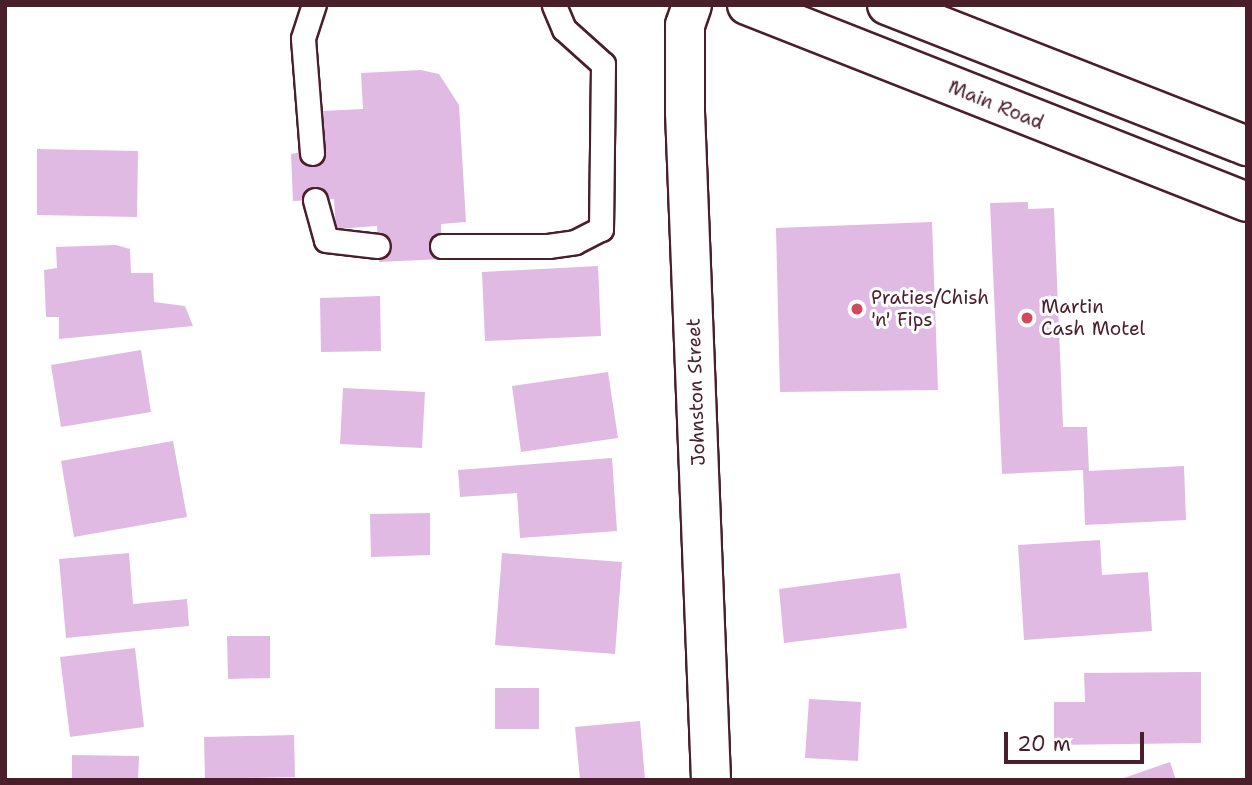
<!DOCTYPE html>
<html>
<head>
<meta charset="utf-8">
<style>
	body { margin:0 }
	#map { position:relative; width:1252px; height:785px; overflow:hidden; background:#fff; font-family:"Shantell Sans",sans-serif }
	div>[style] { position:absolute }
	.building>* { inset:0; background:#e0bae3 }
	.roads { filter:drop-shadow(2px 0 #4a1f2b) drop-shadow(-2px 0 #4a1f2b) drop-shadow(0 2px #4a1f2b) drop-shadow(0 -2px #4a1f2b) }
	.lane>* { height:23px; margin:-11.5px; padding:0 11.5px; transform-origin:11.5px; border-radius:11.5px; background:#fff }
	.street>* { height:38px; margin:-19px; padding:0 19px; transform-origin:19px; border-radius:19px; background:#fff }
	.secondary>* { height:38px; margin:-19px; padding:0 19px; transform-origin:19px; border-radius:19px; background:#fff }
	.dots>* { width:19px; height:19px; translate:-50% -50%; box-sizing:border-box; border:4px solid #fff; border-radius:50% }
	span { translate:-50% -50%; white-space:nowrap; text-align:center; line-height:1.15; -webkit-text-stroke:6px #fff; paint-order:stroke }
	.street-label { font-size:19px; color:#4a1f2b }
	.poi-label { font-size:19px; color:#4a1f2b }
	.left { translate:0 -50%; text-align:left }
	.frame { position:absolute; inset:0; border:7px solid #4a1f2b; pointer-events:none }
	.scale { position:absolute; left:1004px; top:732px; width:140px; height:32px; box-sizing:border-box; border:4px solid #4a1f2b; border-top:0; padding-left:9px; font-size:21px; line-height:24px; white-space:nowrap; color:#4a1f2b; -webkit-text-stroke:5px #fff; paint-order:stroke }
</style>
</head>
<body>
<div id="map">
	<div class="building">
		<i style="clip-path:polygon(421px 70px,439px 74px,459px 105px,466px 222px,441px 224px,442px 259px,379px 262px,377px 226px,336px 229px,334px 199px,293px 201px,291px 154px,324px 148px,322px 111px,363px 109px,361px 73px)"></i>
		<i style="clip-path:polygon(37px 149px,138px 151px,137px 217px,37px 215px)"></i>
		<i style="clip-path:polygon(1028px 202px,1028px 209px,1054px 208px,1063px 427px,1087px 427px,1089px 471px,1184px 466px,1186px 520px,1085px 525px,1083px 470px,1002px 474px,990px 203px)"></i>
		<i style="clip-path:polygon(932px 222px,938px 390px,780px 392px,776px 228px)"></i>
		<i style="clip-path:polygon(116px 245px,130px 249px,131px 273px,153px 273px,154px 302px,185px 306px,193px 326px,59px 339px,59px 317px,46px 317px,44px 270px,57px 268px,56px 247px)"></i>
		<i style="clip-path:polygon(598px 266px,601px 336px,485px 341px,482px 272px)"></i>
		<i style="clip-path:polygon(380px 296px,381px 351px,321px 352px,320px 298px)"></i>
		<i style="clip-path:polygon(141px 350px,151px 412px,61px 427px,51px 365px)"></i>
		<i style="clip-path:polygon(608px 372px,618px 438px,521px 452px,512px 386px)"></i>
		<i style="clip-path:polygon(343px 388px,425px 392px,422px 448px,340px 444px)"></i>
		<i style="clip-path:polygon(173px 441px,187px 517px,74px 537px,61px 461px)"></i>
		<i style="clip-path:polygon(612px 458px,617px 531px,520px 538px,517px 493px,460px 497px,458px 470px)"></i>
		<i style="clip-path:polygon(430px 513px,430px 555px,371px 557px,370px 514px)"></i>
		<i style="clip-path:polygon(1100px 540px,1102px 575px,1148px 572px,1152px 631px,1024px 640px,1018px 545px)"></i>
		<i style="clip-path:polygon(129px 553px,133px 604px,187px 599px,189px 626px,66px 638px,59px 559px)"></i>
		<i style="clip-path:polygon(502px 553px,622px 562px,615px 654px,495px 645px)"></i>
		<i style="clip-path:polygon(900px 573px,907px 628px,784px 643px,779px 589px)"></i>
		<i style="clip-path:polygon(227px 636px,270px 636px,270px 678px,228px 679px)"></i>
		<i style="clip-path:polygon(135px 648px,144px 727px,70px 737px,60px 657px)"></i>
		<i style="clip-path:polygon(1201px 672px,1201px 743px,1054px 745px,1054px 702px,1085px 702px,1084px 673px)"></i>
		<i style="clip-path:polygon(495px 688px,539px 688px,539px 729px,495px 729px)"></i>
		<i style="clip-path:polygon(809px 699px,861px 702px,858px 761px,805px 758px)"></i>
		<i style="clip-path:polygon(640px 721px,645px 780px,580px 780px,575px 727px)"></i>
		<i style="clip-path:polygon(294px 735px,295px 777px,205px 779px,204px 737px)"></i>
		<i style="clip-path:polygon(72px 755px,139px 756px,138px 780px,72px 780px)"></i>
		<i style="clip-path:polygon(1170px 762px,1176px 780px,1121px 780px,1121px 779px)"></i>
	</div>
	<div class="roads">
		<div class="lane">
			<i style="left:312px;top:153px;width:115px;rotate:-94.5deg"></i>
			<i style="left:303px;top:38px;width:35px;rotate:-72deg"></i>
			<i style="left:315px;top:200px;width:41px;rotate:74.6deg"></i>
			<i style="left:326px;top:240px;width:52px;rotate:6.6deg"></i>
			<i style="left:442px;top:246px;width:106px"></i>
			<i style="left:548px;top:246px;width:27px;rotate:-8deg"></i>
			<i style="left:575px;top:242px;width:29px;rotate:-27deg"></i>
			<i style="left:601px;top:229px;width:165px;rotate:-89.3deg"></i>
			<i style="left:603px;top:64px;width:52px;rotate:-138.1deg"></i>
			<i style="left:564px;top:29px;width:26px;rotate:-113deg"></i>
		</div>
		<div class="street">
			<i style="left:692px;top:5px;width:21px;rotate:109deg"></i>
			<i style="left:685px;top:25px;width:87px;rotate:90deg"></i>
			<i style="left:685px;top:112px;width:669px;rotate:87.77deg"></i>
		</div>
		<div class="secondary">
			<i style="left:747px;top:5px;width:537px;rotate:21.5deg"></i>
			<i style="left:887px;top:5px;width:387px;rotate:21.4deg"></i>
		</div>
	</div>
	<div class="dots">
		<i style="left:857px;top:309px;background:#d1495b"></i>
		<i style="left:1027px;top:318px;background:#d1495b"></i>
	</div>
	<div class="street-label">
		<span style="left:996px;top:105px;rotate:22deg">Main Road</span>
		<span style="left:696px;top:392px;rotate:-92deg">Johnston Street</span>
	</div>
	<div class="poi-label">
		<span class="left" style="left:871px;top:309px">Praties/Chish<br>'n' Fips</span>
		<span class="left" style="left:1041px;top:318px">Martin<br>Cash Motel</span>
	</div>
	<div class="frame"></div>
	<div class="scale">20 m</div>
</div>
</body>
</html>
